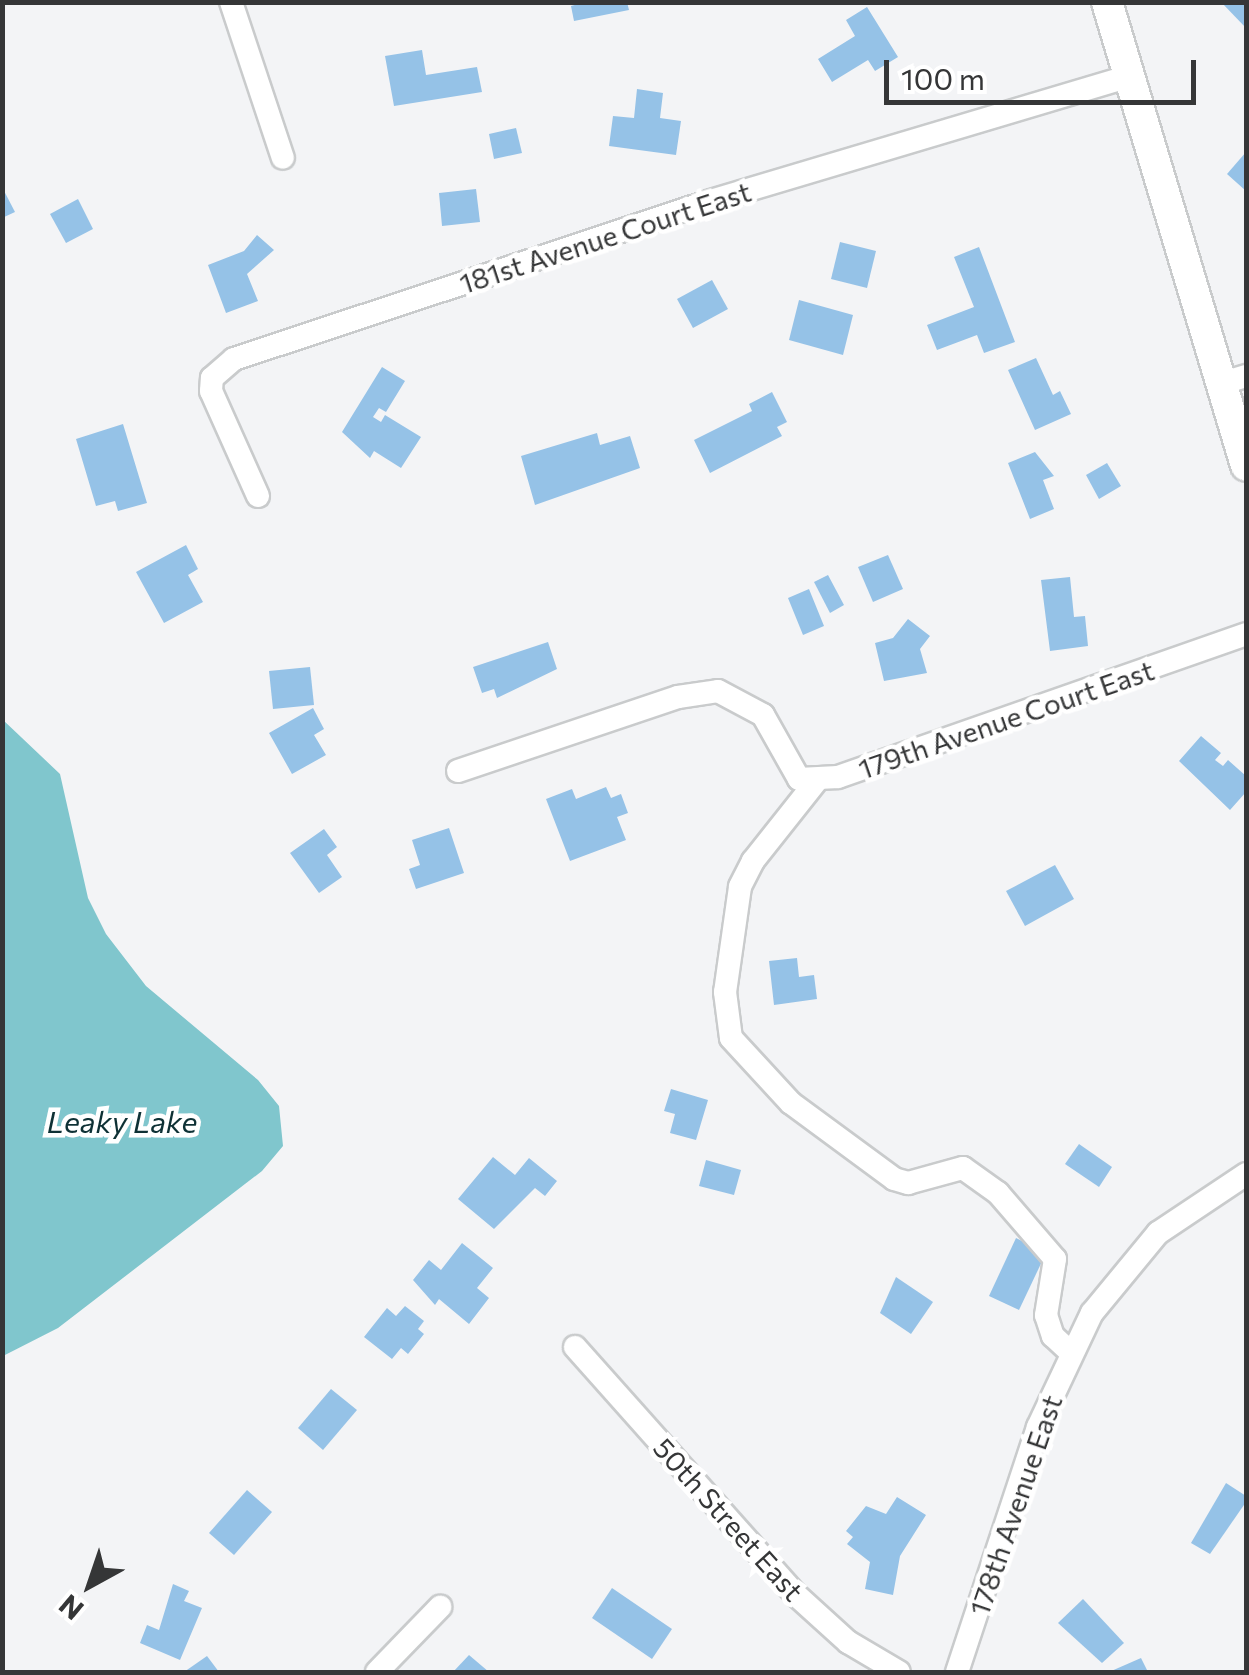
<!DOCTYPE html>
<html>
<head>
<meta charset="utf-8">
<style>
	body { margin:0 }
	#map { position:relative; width:1249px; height:1675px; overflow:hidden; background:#f3f4f6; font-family:Commissioner,sans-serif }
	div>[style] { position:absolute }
	.water>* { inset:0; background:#80c6cd }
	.building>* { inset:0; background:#95c2e7 }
	.roads { filter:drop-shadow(2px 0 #c9cbcc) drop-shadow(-2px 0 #c9cbcc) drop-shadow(0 2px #c9cbcc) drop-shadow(0 -2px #c9cbcc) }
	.minor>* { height:22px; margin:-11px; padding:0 11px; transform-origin:11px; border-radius:11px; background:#fff }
	.tertiary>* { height:30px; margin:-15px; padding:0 15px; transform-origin:15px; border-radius:15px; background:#fff }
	span { translate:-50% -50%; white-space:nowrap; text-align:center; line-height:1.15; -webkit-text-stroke:9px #fff; paint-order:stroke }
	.street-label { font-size:28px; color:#353637 }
	.water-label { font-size:30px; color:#0e3135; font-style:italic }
	.frame { position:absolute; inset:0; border:5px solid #353637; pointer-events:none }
	.north { position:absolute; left:40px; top:1535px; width:100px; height:100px; -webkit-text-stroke:8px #fff; paint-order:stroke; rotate:220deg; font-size:28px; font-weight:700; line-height:40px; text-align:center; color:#353637 }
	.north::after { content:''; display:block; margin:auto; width:35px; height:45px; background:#353637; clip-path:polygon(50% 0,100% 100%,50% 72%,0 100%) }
	.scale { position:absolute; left:884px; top:60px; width:312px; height:45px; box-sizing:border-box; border:5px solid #353637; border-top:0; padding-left:12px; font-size:30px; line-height:35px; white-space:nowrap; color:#353637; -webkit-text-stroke:8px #fff; paint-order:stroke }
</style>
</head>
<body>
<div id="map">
	<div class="water">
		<i style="clip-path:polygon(2px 719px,60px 774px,88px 898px,106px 934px,146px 986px,258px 1080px,279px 1106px,283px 1146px,262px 1171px,58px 1328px,3px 1356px)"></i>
	</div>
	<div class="building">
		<i style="clip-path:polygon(586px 2px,627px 2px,629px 10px,574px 21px,571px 6px)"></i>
		<i style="clip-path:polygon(1221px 2px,1246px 2px,1246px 28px)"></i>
		<i style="clip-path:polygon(867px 7px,898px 57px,875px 71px,868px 60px,832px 82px,818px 59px,855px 36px,846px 20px)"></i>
		<i style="clip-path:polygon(422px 50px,426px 75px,477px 67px,482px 92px,394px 106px,385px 56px)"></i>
		<i style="clip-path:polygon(637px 89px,663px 93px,660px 118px,681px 121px,676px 155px,609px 146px,613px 116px,634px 118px)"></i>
		<i style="clip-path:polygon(516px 128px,522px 153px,494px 159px,489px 134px)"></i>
		<i style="clip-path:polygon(1246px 152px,1246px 191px,1227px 174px)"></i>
		<i style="clip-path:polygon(2px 187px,15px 212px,2px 218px)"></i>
		<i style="clip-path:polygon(476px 189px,480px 222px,442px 226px,439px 193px)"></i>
		<i style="clip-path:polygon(78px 199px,93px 229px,66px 243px,50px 214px)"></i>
		<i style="clip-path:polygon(257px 235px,274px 250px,247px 274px,258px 301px,226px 313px,208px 265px,244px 251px)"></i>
		<i style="clip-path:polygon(840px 242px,876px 251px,867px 288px,831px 279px)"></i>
		<i style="clip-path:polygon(979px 247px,1015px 342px,984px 353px,977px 335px,937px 350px,927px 325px,974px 307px,954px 257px)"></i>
		<i style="clip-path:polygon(712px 280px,728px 309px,693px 328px,677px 299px)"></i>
		<i style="clip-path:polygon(799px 300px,853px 315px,843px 355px,789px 340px)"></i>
		<i style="clip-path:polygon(1036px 358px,1053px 395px,1060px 391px,1071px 414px,1035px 430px,1008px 370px)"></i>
		<i style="clip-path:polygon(382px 367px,405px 381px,386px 412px,379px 408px,373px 417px,381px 422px,385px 415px,421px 437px,401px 468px,374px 451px,370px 458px,342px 432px)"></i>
		<i style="clip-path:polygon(772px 392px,787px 422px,777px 427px,782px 436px,710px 473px,694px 440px,752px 411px,749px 404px)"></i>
		<i style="clip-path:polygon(123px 424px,147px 503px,118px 511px,115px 501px,96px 506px,76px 439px)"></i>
		<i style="clip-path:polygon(597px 433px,600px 445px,630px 436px,640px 468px,535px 505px,521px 456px)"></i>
		<i style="clip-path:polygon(1035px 452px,1054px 476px,1043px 480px,1054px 509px,1030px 519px,1008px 463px)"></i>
		<i style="clip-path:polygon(1107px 463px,1121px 486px,1099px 499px,1086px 475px)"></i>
		<i style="clip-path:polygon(186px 545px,198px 569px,188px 575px,203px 602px,164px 623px,136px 572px)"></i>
		<i style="clip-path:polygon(888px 555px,903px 589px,873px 602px,858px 567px)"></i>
		<i style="clip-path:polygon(828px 575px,844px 605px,830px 613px,814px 582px)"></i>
		<i style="clip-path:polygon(1070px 577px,1074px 617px,1085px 616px,1088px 646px,1050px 651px,1041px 580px)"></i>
		<i style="clip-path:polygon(809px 589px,824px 626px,803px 635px,788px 598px)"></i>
		<i style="clip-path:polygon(908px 619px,930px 636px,920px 649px,927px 673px,884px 681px,875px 643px,893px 638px)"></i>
		<i style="clip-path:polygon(548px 642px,557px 669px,497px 698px,494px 689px,482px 693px,473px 667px)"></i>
		<i style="clip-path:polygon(310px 667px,314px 705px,273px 709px,269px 671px)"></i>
		<i style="clip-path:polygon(313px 708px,324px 729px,314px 735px,326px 755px,292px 774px,269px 733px)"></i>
		<i style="clip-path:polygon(1201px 736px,1221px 753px,1215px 760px,1223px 766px,1228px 760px,1246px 776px,1246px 792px,1230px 810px,1179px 761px)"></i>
		<i style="clip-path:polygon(606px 787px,611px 798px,621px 794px,628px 813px,617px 817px,626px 840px,570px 861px,546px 799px,572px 789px,576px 799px)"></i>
		<i style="clip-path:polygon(449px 828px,464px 873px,416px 889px,409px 869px,420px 865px,412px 840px)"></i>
		<i style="clip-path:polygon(324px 829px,337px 847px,327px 855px,342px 877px,319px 893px,290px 853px)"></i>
		<i style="clip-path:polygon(1055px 865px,1074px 899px,1025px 926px,1006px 891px)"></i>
		<i style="clip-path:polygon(797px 958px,799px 977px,814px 975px,817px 999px,774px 1005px,769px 961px)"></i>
		<i style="clip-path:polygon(671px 1089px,708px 1100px,696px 1140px,670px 1133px,675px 1114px,664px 1111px)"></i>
		<i style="clip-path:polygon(1079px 1144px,1112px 1167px,1099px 1187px,1065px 1164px)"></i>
		<i style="clip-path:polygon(493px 1157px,515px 1175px,529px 1158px,557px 1181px,545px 1196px,535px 1188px,494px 1229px,458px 1199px)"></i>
		<i style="clip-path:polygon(706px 1160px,741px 1170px,734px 1195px,699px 1186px)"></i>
		<i style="clip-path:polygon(1016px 1238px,1046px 1253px,1019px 1310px,989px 1296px)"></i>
		<i style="clip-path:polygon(462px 1243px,493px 1268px,477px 1288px,489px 1298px,469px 1324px,439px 1299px,435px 1305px,413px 1280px,429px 1260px,441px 1270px)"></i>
		<i style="clip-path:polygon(896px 1277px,933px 1302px,911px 1334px,880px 1313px)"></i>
		<i style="clip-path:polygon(405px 1306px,424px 1321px,418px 1329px,424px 1334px,408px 1354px,401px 1348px,392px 1359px,364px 1337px,387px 1308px,396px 1316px)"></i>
		<i style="clip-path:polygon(331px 1389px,357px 1410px,323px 1450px,298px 1428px)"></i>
		<i style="clip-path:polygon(1226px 1483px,1246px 1496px,1246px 1502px,1210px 1554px,1191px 1543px)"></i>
		<i style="clip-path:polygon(247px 1490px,272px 1512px,234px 1555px,209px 1533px)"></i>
		<i style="clip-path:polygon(897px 1497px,926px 1515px,900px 1556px,893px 1595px,865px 1589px,870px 1562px,847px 1544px,853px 1537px,846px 1531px,866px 1506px,886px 1514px)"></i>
		<i style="clip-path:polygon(173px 1584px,189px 1591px,184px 1601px,202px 1608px,180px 1660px,140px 1643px,147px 1625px,159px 1630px)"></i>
		<i style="clip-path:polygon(612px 1588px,672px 1629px,652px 1659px,592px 1618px)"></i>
		<i style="clip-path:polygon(1083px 1599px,1124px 1643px,1102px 1663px,1058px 1623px)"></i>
		<i style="clip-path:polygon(469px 1655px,489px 1672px,453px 1672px)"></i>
		<i style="clip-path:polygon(207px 1656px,219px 1672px,184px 1672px)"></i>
		<i style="clip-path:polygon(1141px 1658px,1148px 1672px,1109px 1672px)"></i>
	</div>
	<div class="roads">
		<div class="minor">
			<i style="left:231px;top:2px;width:164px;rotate:71.6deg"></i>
			<i style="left:1223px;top:383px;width:24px;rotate:-17deg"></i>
			<i style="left:258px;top:496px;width:115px;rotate:-114.1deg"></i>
			<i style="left:211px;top:391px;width:13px;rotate:-86deg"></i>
			<i style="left:212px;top:378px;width:29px;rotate:-41deg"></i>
			<i style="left:234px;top:359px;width:502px;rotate:-18.33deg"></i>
			<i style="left:711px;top:201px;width:436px;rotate:-16.6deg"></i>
			<i style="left:458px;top:771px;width:232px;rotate:-18.6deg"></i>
			<i style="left:678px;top:697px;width:40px;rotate:-8.5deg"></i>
			<i style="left:718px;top:691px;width:51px;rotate:28.1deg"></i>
			<i style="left:763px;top:715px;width:73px;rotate:60.6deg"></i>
			<i style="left:799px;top:779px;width:39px;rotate:-3deg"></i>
			<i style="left:838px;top:777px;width:432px;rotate:-19.3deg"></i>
			<i style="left:818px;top:779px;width:105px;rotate:128.4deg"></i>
			<i style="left:753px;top:861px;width:29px;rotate:117deg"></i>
			<i style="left:740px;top:887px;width:106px;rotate:98.1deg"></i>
			<i style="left:725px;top:992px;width:46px;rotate:82.6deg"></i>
			<i style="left:731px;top:1038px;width:88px;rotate:47.3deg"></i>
			<i style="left:791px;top:1103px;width:128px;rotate:36.4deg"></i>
			<i style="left:894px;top:1179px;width:15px;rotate:16deg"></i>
			<i style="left:908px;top:1183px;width:57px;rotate:-15.3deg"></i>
			<i style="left:963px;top:1168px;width:43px;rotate:35.5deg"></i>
			<i style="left:998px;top:1193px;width:87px;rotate:49.2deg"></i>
			<i style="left:1055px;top:1259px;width:57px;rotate:99.1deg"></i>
			<i style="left:1046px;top:1315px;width:22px;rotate:72deg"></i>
			<i style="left:1053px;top:1336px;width:25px;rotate:43deg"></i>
			<i style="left:575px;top:1347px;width:331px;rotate:48.3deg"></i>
			<i style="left:795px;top:1594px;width:72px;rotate:42.2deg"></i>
			<i style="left:848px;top:1642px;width:59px;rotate:30.5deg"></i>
			<i style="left:377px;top:1672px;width:91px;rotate:-45.9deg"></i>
			<i style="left:957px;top:1672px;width:258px;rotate:-71.7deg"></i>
			<i style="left:1038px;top:1427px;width:126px;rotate:-64.7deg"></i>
			<i style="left:1092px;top:1313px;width:104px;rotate:-50.5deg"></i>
			<i style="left:1158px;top:1233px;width:106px;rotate:-33.8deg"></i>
		</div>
		<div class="tertiary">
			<i style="left:1107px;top:2px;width:484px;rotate:73.3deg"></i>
		</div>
	</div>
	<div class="street-label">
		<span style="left:605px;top:237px;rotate:-18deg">181st Avenue Court East</span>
		<span style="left:1006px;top:719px;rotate:-19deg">179th Avenue Court East</span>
		<span style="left:1015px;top:1505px;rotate:-71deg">178th Avenue East</span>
		<span style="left:729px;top:1519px;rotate:48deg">50th Street East</span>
	</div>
	<div class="water-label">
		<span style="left:122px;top:1121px">Leaky Lake</span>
	</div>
	<div class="frame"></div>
	<div class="north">N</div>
	<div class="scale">100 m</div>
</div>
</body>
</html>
